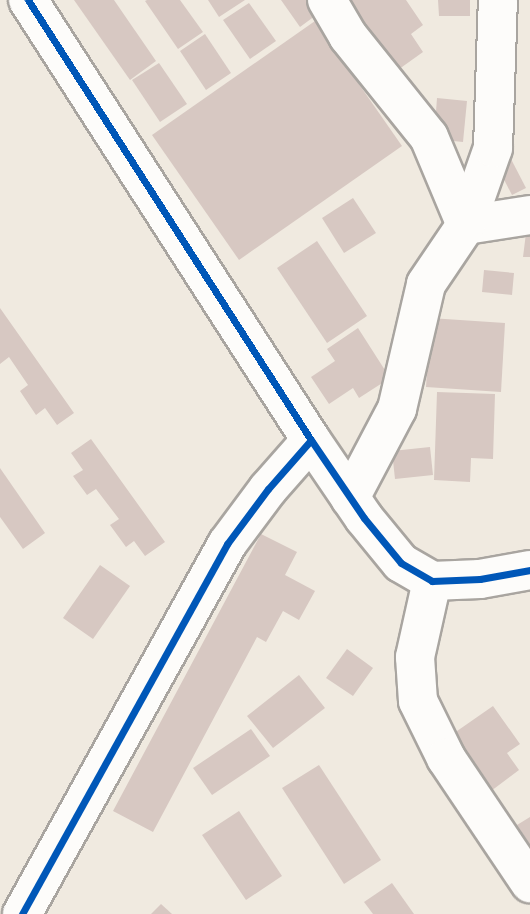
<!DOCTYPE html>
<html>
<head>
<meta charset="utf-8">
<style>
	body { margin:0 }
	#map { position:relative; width:530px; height:914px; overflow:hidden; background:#f0eae0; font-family:"Balsamiq Sans",sans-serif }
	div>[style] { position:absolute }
	.building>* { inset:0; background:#d7c8c2 }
	.roads { filter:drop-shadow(2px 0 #a9a5a0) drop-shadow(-2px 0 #a9a5a0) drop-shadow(0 2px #a9a5a0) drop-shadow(0 -2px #a9a5a0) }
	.street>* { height:38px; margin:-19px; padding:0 19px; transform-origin:19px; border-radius:19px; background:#fdfcfa }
	.cycleway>* { height:7px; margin:-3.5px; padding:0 3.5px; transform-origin:3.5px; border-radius:3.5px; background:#0057b8 }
	span { translate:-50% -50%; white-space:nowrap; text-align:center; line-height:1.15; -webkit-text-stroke:7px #fff; paint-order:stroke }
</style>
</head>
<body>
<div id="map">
	<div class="building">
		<i style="clip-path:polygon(74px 0,114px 0,156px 61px,130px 80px)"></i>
		<i style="clip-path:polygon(147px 0,180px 0,203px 32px,178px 49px,145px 1px)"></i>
		<i style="clip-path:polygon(208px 0,245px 0,219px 17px)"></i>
		<i style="clip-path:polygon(281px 0,316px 0,323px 10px,300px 27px)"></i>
		<i style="clip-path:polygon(343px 0,406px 0,423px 25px,411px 34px,423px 52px,395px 72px)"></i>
		<i style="clip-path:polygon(438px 0,470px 0,470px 16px,439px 16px)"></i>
		<i style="clip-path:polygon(249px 3px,276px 41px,250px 59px,223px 20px)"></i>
		<i style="clip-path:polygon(315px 21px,402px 146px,239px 260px,152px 135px)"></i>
		<i style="clip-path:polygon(205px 34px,231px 73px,206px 90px,180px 51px)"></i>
		<i style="clip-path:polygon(159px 63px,187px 104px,160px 122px,132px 80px)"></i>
		<i style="clip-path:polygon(437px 98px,467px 101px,463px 142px,434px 139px)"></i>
		<i style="clip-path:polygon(511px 159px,526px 188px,512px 195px,497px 166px)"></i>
		<i style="clip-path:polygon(353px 198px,376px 233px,344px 253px,322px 218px)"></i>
		<i style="clip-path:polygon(528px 217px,530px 217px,530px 257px,523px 257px)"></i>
		<i style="clip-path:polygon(317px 241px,367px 316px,327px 343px,277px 268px)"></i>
		<i style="clip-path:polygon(484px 270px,514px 273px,512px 295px,482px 292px)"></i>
		<i style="clip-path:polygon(0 308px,74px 413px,57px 425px,45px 408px,36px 415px,20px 391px,28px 385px,9px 357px,0 364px)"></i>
		<i style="clip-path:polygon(430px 318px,505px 323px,501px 392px,426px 387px)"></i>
		<i style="clip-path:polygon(358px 328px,390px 378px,359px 398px,353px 388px,329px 404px,311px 377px,335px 361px,327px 349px)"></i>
		<i style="clip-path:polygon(437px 392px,495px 394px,493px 459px,471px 458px,470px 482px,434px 480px)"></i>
		<i style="clip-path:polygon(91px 439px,165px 542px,145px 556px,134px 541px,126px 547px,110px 525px,119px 519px,96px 489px,87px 495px,73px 476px,83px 470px,71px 453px)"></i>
		<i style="clip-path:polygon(430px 447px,433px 475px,395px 479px,392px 451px)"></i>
		<i style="clip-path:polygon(0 468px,45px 533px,23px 549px,0 517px)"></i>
		<i style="clip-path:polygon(261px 534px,297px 552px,285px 575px,315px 591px,299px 620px,283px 611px,266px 642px,257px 637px,153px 832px,113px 811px)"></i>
		<i style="clip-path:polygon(100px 565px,130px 586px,93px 639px,63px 618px)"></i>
		<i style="clip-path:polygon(347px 649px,373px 668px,353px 696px,326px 678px)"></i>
		<i style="clip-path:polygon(299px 675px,325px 708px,273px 748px,247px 716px)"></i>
		<i style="clip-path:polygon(493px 706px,520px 744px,507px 753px,519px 770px,487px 794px,447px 738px)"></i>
		<i style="clip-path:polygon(251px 729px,270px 756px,212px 795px,193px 768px)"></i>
		<i style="clip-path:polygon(319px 765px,381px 860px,344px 884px,282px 788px)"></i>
		<i style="clip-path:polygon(239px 811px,282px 876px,246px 900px,202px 835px)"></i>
		<i style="clip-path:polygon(530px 817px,530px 845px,517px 825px)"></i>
		<i style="clip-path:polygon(392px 883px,414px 914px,373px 914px,364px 902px)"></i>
		<i style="clip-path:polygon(161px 904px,172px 914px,151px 914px)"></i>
	</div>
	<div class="roads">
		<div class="street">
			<i style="left:28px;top:0;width:523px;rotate:57.25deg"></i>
			<i style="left:311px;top:440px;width:94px;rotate:55.8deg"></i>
			<i style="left:364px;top:518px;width:58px;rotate:50.6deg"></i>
			<i style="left:401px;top:563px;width:36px;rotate:30deg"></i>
			<i style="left:432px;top:581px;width:48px;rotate:-2.4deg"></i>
			<i style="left:480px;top:579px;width:51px;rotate:-10.2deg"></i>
			<i style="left:327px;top:0;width:42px;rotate:59.7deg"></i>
			<i style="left:348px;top:36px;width:129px;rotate:51.3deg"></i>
			<i style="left:429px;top:137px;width:95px;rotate:67.2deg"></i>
			<i style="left:466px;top:225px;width:65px;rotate:-8.9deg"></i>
			<i style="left:350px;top:498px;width:101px;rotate:-62.2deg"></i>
			<i style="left:397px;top:409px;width:128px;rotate:-76.9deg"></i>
			<i style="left:426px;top:284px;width:71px;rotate:-55.9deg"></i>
			<i style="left:466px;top:225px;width:82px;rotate:-70.7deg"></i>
			<i style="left:493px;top:148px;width:148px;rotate:-88.1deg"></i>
			<i style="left:432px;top:581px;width:78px;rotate:102.6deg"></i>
			<i style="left:415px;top:657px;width:44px;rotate:86.1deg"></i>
			<i style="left:418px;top:701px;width:64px;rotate:63.8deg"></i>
			<i style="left:446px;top:758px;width:151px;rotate:56.1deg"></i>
			<i style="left:22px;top:914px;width:423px;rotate:-61deg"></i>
			<i style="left:227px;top:544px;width:69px;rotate:-53.3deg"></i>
			<i style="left:268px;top:489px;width:65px;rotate:-48.7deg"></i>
		</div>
	</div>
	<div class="cycleway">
		<i style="left:28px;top:0;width:523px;rotate:57.25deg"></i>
		<i style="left:311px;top:440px;width:94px;rotate:55.8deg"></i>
		<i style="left:364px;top:518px;width:58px;rotate:50.6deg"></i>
		<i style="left:401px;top:563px;width:36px;rotate:30deg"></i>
		<i style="left:432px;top:581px;width:48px;rotate:-2.4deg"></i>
		<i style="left:480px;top:579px;width:51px;rotate:-10.2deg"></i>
		<i style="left:22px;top:914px;width:423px;rotate:-61deg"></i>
		<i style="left:227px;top:544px;width:69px;rotate:-53.3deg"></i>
		<i style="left:268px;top:489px;width:65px;rotate:-48.7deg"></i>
	</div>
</div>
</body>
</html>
